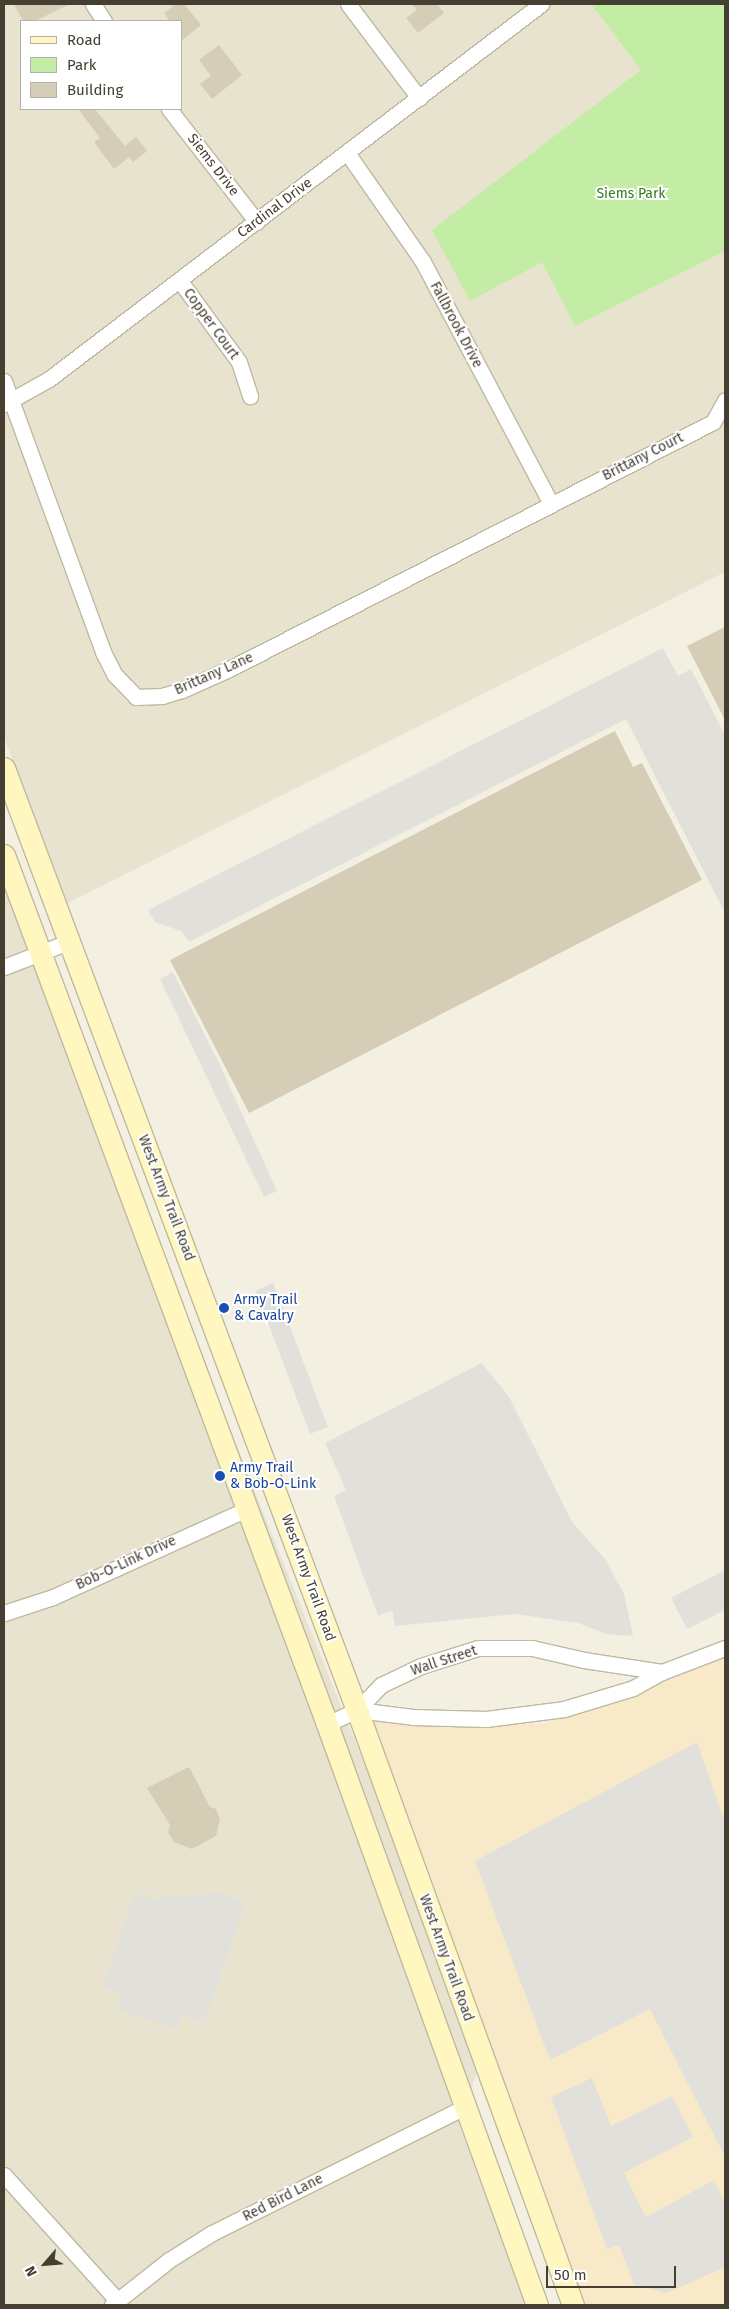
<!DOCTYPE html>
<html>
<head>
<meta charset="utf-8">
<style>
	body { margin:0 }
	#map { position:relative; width:729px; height:2309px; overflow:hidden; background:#f3f0e1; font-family:"Fira Sans",sans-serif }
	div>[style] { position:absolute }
	.residential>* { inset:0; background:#e7e3ce }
	.commercial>* { inset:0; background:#f8eac8 }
	.green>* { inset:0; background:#c3eca4 }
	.parking>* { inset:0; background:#e2e0db }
	.building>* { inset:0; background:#d5cdb5 }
	.roads { filter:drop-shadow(1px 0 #beb9a3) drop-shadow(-1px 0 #beb9a3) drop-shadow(0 1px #beb9a3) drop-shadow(0 -1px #beb9a3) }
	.minor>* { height:15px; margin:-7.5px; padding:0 7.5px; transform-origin:7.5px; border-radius:7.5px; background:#fff }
	.secondary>* { height:21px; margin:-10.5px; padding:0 10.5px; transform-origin:10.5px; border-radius:10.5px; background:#fff7bf }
	.dots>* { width:14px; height:14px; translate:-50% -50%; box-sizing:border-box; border:2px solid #fff; border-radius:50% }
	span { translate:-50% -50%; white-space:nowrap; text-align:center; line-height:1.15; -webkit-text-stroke:4px #fff; paint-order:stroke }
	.street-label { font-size:14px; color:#443f31 }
	.park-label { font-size:14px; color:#377b1f }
	.transit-label { font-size:14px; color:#164399 }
	.left { translate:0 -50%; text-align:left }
	.frame { position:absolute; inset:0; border:5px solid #443f31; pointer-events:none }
	.legend { position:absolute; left:20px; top:20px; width:162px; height:90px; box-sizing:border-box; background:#fff; border:1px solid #b4b2ad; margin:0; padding:6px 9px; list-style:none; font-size:15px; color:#443f31 }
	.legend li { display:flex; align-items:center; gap:10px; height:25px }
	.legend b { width:25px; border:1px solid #b4b2ad }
	.north { position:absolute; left:20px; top:2239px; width:50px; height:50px; -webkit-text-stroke:4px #fff; paint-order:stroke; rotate:243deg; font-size:14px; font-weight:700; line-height:20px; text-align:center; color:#443f31 }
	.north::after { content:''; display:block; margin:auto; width:18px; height:22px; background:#443f31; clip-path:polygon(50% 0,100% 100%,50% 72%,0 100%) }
	.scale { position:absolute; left:546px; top:2266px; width:130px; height:22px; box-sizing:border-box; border:2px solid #443f31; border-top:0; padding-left:6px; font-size:15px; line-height:18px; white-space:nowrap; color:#443f31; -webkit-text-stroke:4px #fff; paint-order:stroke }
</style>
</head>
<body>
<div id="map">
	<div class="residential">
		<i style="clip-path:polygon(evenodd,4px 4px,725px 4px,725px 572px,66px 904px,4px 737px,4px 4px,21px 21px,181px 21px,181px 109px,21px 109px,21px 21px)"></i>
		<i style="clip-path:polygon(4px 867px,482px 2057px,459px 2125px,527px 2305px,4px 2305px)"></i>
	</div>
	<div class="commercial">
		<i style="clip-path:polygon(725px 1658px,725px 2305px,586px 2305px,371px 1721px,442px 1725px,545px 1724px)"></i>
	</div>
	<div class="green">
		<i style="clip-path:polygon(725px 4px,725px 251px,575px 326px,542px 262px,470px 301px,432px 230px,641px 70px,592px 5px)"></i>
	</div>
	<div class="parking">
		<i style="clip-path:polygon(663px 648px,678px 676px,691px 669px,725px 735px,725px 913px,626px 719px,189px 942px,181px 931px,155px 922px,148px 910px)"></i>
		<i style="clip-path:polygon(173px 972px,218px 1061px,277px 1191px,264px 1197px,160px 979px)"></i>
		<i style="clip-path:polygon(273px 1282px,328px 1427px,310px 1434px,256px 1291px)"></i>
		<i style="clip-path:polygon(482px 1363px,509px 1397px,572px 1522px,605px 1559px,624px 1594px,633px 1636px,607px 1634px,578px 1623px,515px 1614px,395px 1626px,392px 1610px,378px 1616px,334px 1496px,346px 1490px,325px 1443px)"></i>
		<i style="clip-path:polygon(725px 1570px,725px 1610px,687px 1629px,671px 1598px)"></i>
		<i style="clip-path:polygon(697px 1742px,725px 1822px,725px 2157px,650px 2009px,550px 2060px,475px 1861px)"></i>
		<i style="clip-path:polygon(222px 1893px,245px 1903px,204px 2024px,182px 2014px,177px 2029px,118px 2009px,122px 1994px,103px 1987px,134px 1894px,150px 1899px)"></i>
		<i style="clip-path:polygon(592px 2078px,611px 2126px,672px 2096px,693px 2137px,624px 2173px,646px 2217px,714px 2180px,725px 2203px,725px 2267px,667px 2293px,634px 2285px,619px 2245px,607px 2249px,551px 2097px)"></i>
	</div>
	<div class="building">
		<i style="clip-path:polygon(14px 4px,70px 4px,35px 21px,23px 21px)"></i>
		<i style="clip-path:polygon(176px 4px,184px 4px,201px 25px,181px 41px,181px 21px,170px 21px,164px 13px)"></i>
		<i style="clip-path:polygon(412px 4px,437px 4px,444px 13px,418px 33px,406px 18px,417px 10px)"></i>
		<i style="clip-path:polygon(219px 45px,242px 75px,212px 99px,200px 84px,211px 76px,199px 60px)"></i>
		<i style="clip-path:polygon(78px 109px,95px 109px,125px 146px,136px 137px,147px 151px,133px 162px,129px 157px,114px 169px,94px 142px,100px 138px)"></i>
		<i style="clip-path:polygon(725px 627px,725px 720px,687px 646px)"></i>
		<i style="clip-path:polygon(615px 731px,633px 767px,642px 763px,702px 880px,249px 1113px,170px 960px)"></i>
		<i style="clip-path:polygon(189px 1767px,210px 1807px,216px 1809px,220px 1819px,216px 1836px,192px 1849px,174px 1842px,168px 1832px,170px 1825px,147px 1788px)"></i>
	</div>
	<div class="roads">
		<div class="minor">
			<i style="left:93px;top:4px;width:20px;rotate:57deg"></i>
			<i style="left:348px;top:4px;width:118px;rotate:52.9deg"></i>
			<i style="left:169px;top:109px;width:143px;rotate:52.1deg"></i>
			<i style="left:348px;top:154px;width:131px;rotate:55.2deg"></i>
			<i style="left:423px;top:262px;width:274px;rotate:62.1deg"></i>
			<i style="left:180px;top:281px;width:100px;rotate:53.9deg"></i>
			<i style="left:239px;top:362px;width:36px;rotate:72deg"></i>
			<i style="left:4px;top:381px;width:289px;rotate:69.9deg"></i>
			<i style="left:103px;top:652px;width:25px;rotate:63deg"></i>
			<i style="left:114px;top:674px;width:32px;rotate:46deg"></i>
			<i style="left:136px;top:697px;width:26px;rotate:-2deg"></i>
			<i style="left:162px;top:696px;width:21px;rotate:-17deg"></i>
			<i style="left:182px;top:690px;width:51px;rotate:-24.1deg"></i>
			<i style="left:229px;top:669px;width:543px;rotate:-27.04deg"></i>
			<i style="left:713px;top:422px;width:25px;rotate:-61deg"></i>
			<i style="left:4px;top:404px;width:51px;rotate:-29.1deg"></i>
			<i style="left:49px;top:379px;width:619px;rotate:-37.31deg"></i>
			<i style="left:4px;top:967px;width:69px;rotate:-21.3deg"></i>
			<i style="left:4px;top:1613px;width:52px;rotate:-18.1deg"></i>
			<i style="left:53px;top:1597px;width:213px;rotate:-24.4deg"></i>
			<i style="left:357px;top:1710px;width:56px;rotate:7.1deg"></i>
			<i style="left:413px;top:1717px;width:73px;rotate:1.6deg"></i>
			<i style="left:486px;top:1719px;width:79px;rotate:-7.3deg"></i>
			<i style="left:564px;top:1709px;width:72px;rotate:-16.9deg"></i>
			<i style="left:633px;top:1688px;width:33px;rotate:-29deg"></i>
			<i style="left:662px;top:1672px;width:67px;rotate:-20.9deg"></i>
			<i style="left:327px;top:1724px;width:33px;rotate:-25deg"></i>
			<i style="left:357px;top:1710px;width:35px;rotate:-46deg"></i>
			<i style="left:381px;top:1685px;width:44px;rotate:-25.4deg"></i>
			<i style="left:421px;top:1666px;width:60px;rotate:-17.5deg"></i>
			<i style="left:478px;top:1648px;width:54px"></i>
			<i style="left:532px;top:1648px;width:53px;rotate:13deg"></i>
			<i style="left:584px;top:1660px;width:79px;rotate:8.7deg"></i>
			<i style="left:4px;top:2175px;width:169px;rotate:47.9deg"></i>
			<i style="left:112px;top:2305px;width:73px;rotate:-38.3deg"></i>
			<i style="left:169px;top:2260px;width:51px;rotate:-32.1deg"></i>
			<i style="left:212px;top:2233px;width:283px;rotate:-26.5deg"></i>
		</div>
		<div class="secondary">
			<i style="left:4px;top:768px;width:1006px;rotate:69.46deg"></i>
			<i style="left:357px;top:1710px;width:633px;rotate:70.05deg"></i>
			<i style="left:4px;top:855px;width:927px;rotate:69.61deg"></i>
			<i style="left:327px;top:1724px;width:618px;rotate:70.13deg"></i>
		</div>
	</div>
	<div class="dots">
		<i style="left:224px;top:1308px;background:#1a4fb4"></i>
		<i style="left:220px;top:1476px;background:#1a4fb4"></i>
	</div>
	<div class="street-label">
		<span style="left:213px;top:165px;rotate:52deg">Siems Drive</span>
		<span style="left:275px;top:208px;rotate:-37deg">Cardinal Drive</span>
		<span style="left:211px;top:324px;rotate:54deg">Copper Court</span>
		<span style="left:456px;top:325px;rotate:62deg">Fallbrook Drive</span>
		<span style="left:643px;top:457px;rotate:-27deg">Brittany Court</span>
		<span style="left:214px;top:674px;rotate:-24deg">Brittany Lane</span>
		<span style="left:166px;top:1198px;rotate:69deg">West Army Trail Road</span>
		<span style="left:126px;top:1563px;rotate:-25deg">Bob-O-Link Drive</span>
		<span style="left:308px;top:1578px;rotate:70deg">West Army Trail Road</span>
		<span style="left:444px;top:1661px;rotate:-18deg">Wall Street</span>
		<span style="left:446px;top:1958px;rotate:70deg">West Army Trail Road</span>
		<span style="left:283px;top:2198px;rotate:-27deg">Red Bird Lane</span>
	</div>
	<div class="park-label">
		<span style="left:631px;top:194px">Siems Park</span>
	</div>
	<div class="transit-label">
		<span class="left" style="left:234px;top:1308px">Army Trail<br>&amp; Cavalry</span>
		<span class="left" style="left:230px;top:1476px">Army Trail<br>&amp; Bob-O-Link</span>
	</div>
	<div class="frame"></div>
	<ul class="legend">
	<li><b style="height:6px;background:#fff7bf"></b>Road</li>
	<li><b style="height:14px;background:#c3eca4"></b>Park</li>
	<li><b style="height:14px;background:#d5cdb5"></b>Building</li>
	</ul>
	<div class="north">N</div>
	<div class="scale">50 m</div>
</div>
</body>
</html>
